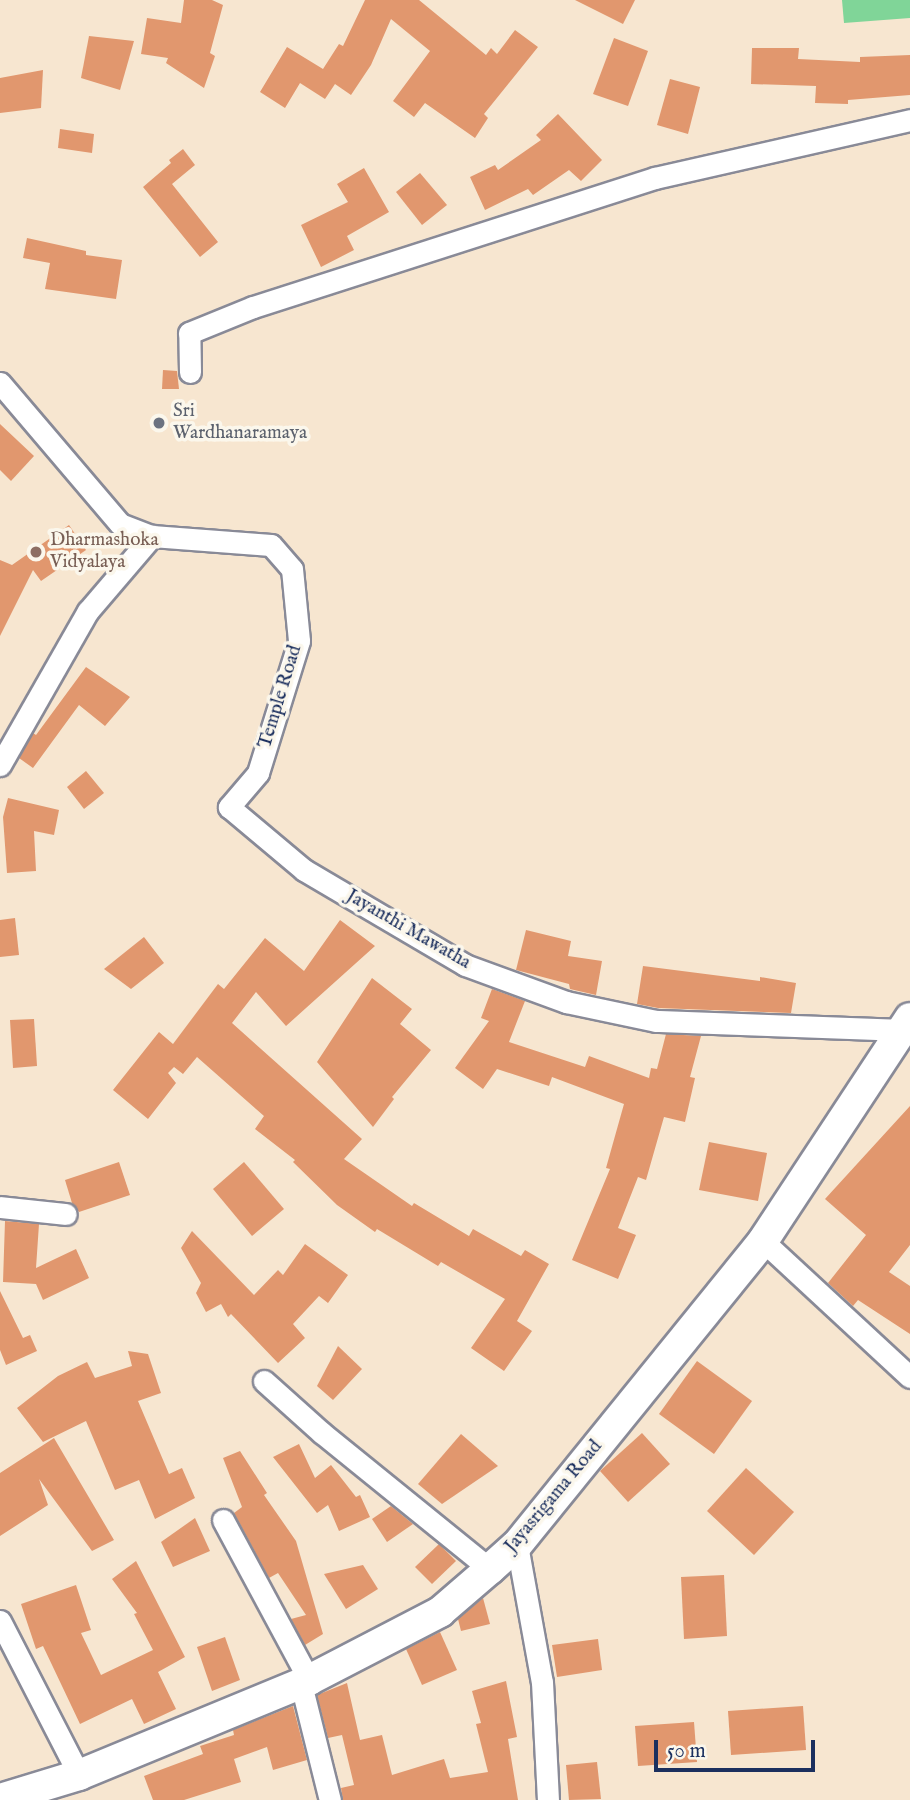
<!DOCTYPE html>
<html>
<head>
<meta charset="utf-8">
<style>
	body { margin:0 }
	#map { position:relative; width:910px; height:1800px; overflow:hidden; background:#f7e6d0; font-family:"IM FELL English",serif }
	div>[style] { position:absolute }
	.green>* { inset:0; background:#80d598 }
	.building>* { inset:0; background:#e1976e }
	.roads { filter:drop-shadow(2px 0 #898a97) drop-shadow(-2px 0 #898a97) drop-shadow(0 2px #898a97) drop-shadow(0 -2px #898a97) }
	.street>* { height:21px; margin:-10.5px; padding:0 10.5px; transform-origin:10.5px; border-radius:10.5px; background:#fff }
	.secondary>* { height:30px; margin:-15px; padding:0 15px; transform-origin:15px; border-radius:15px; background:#fff }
	.dots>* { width:19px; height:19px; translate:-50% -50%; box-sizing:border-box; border:4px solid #fbf7ec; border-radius:50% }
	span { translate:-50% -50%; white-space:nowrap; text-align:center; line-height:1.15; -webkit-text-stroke:7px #fbf7ec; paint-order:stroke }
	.worship-label { font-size:19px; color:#5b616d }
	.left { translate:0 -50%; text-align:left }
	.education-label { font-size:19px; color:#785e54 }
	.street-label { font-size:19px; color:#1b2f5e }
	.scale { position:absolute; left:654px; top:1740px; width:161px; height:32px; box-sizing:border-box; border:4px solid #1b2f5e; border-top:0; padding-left:9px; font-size:21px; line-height:24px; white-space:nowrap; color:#1b2f5e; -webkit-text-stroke:5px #fbf7ec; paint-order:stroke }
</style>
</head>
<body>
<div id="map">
	<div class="green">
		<i style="clip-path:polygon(842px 0,910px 0,910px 18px,844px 23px)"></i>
	</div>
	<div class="building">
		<i style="clip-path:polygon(184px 0,212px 0,223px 5px,210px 53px,215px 56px,204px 88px,166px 63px,168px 58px,141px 54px,147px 18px,181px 23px)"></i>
		<i style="clip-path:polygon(365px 0,419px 0,486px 55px,491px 48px,497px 54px,515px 30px,538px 47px,484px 114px,488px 118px,475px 138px,425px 103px,414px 117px,393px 101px,430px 51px,391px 19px,371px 65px,351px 95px,335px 84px,325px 99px,300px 83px,285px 108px,260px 92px,287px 47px,323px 69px,339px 44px,343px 46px)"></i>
		<i style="clip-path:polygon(575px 0,635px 0,623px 24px)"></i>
		<i style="clip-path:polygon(89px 36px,134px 41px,120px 90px,81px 78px)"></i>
		<i style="clip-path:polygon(614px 38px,648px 51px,628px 106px,593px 94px)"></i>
		<i style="clip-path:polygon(752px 48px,799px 48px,798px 59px,860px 62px,860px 57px,910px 55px,910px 95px,848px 100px,848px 104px,815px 103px,816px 86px,751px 84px)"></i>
		<i style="clip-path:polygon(43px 70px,41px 108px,0 113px,0 78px)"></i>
		<i style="clip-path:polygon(670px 79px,700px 87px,688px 134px,657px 125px)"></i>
		<i style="clip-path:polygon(558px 114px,602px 160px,581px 181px,569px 170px,533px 195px,528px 189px,485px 210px,470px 177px,495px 165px,498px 170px,541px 140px,536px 135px)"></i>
		<i style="clip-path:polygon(60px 129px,94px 134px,92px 153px,58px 148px)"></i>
		<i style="clip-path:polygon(183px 149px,195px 165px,172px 184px,218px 242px,200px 257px,143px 187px,171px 163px,169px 160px)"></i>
		<i style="clip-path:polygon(364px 168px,389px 212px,347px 236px,354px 250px,321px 267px,301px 225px,348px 202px,337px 184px)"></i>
		<i style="clip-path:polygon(420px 173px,447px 205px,422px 225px,396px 192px)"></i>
		<i style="clip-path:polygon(27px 238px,86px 251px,86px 255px,122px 260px,116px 299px,45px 289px,50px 263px,23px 258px)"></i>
		<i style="clip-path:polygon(163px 370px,177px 371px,179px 389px,162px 389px)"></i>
		<i style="clip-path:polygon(0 424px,34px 456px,11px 481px,0 470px)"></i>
		<i style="clip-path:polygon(69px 525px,86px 550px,41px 581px,33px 570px,0 636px,0 560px,12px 565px)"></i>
		<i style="clip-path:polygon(86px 667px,130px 697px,105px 726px,79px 705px,33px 768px,19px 758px,33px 733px,36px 735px)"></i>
		<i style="clip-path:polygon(86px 771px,104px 793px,84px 809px,67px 787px)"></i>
		<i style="clip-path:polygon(8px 798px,59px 810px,54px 835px,34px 831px,36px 871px,7px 873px,3px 817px)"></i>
		<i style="clip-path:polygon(15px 918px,19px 955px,0 957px,0 920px)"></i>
		<i style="clip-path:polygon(340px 920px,375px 946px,286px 1026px,256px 992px,232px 1023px,362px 1139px,344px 1159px,412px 1206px,414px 1203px,469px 1236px,473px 1229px,521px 1256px,525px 1250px,549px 1264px,517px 1321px,532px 1331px,504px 1371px,471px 1348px,505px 1299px,441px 1262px,438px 1266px,377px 1229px,375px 1232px,337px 1205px,293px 1162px,295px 1160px,255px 1129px,264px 1116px,197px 1057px,183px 1074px,174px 1067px,168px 1073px,176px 1083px,148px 1119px,113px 1090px,159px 1032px,173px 1044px,218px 984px,224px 989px,265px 938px,304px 971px)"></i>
		<i style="clip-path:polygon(526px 930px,571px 941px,568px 956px,602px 961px,596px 995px,570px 989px,569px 984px,516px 970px)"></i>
		<i style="clip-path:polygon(144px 937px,164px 963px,131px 989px,104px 969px)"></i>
		<i style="clip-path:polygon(643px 966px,760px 981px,760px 977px,796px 983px,791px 1013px,658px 1008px,637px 1004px)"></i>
		<i style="clip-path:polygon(372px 978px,412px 1009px,400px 1024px,431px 1050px,392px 1097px,394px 1099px,373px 1127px,317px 1062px)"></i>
		<i style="clip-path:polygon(492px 989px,525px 1001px,509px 1042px,585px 1067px,589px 1056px,649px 1078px,651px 1068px,657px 1069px,666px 1034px,701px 1036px,690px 1077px,695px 1078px,685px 1122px,664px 1117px,646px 1180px,638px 1177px,618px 1228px,636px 1235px,618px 1279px,572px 1260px,610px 1169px,606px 1168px,624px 1104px,552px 1077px,549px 1086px,497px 1069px,483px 1089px,455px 1068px,489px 1021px,481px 1018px)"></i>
		<i style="clip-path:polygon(34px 1019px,37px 1066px,13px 1068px,10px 1020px)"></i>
		<i style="clip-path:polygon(910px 1106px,910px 1245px,889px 1272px,910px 1286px,910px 1334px,858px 1300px,853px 1306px,828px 1283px,866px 1235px,825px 1199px)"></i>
		<i style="clip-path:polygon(709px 1142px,767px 1153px,758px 1201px,699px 1190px)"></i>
		<i style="clip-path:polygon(119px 1162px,130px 1195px,79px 1212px,72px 1203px,65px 1180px)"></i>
		<i style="clip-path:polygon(244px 1162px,284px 1209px,252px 1236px,213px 1189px)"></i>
		<i style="clip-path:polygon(5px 1221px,39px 1224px,36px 1268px,76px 1249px,89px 1278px,43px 1300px,36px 1284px,3px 1282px)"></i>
		<i style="clip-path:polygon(192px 1231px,254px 1295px,278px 1270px,283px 1275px,305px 1244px,348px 1275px,328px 1303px,319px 1296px,293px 1324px,305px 1338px,278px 1363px,231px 1314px,228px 1317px,221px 1304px,206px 1312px,196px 1293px,201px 1283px,181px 1248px)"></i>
		<i style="clip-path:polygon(0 1291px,23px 1338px,30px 1335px,37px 1351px,6px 1365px,0 1350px)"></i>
		<i style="clip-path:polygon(338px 1346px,362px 1369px,333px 1400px,317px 1386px)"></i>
		<i style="clip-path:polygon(128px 1351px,148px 1354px,161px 1393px,138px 1401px,169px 1474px,182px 1468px,195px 1498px,155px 1519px,139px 1480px,115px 1490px,86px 1421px,43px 1442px,17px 1408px,58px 1376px,87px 1362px,95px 1378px,132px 1366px)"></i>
		<i style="clip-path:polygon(697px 1361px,752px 1401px,714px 1454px,659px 1414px)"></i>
		<i style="clip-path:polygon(642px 1433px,670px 1464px,628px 1502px,600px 1471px)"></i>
		<i style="clip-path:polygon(461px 1434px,498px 1466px,442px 1504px,418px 1484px)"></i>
		<i style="clip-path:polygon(54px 1438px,114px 1540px,92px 1551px,39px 1479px,48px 1505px,0 1536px,0 1473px)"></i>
		<i style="clip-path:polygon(299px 1444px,315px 1478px,331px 1465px,356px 1497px,360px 1495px,370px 1517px,339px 1531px,328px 1505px,317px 1513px,273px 1457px)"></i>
		<i style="clip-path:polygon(240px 1451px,267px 1493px,264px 1495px,296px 1541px,323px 1634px,305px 1645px,291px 1619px,306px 1615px,278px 1573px,269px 1578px,234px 1513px,242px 1507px,223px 1458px)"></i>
		<i style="clip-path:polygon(746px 1468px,794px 1512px,754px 1555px,707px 1511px)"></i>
		<i style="clip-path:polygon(391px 1506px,413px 1524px,387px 1542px,372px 1519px)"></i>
		<i style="clip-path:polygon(195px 1518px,210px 1551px,173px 1567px,161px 1542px)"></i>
		<i style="clip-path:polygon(439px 1544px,456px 1561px,432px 1584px,415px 1567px)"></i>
		<i style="clip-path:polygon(136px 1561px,185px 1657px,158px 1672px,176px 1709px,144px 1724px,132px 1699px,80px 1724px,43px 1646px,36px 1649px,21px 1604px,76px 1585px,91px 1630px,81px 1633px,101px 1675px,153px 1650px,134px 1614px,137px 1613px,112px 1579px)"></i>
		<i style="clip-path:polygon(363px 1565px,378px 1589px,346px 1609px,324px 1574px)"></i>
		<i style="clip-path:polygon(724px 1575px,727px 1636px,684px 1639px,681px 1577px)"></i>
		<i style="clip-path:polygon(483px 1598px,490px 1624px,461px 1631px,458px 1619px)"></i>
		<i style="clip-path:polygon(440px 1632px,457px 1670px,422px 1685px,406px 1649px)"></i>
		<i style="clip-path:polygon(225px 1637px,240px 1680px,212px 1691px,197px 1647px)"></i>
		<i style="clip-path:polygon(598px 1639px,602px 1670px,557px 1677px,552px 1645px)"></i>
		<i style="clip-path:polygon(506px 1681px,517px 1737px,508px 1739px,518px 1800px,343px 1800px,341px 1788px,354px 1785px,342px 1735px,328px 1738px,317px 1695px,347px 1683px,360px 1740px,382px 1735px,392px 1775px,444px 1759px,450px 1778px,488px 1772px,476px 1724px,481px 1723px,472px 1691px)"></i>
		<i style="clip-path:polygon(293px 1706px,307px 1760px,273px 1770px,267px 1747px,234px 1759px,241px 1782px,184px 1800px,153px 1800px,144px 1776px,203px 1754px,200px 1746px,234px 1735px,233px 1730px)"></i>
		<i style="clip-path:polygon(803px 1706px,806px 1750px,731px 1755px,728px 1711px)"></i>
		<i style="clip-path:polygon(694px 1722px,697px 1762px,638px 1766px,635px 1726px)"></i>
		<i style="clip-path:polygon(597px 1762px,601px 1799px,569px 1800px,566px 1765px)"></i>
	</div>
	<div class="roads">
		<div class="street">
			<i style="left:190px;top:372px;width:39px;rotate:-91deg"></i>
			<i style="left:189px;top:333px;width:69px;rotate:-22.1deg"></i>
			<i style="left:253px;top:307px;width:422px;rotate:-17.8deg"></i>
			<i style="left:655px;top:178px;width:262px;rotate:-12.8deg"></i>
			<i style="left:0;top:383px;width:185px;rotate:49.6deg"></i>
			<i style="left:120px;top:524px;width:34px;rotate:21deg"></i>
			<i style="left:152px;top:536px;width:119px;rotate:4.3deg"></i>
			<i style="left:271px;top:545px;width:32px;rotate:49deg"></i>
			<i style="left:292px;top:569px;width:72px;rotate:84.4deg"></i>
			<i style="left:299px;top:641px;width:138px;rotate:107.3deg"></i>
			<i style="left:258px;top:773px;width:45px;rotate:130.5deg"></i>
			<i style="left:229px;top:807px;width:98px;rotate:40deg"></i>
			<i style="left:304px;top:870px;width:187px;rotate:30.5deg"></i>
			<i style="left:465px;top:965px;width:108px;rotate:20.1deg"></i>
			<i style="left:566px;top:1002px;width:92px;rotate:11.9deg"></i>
			<i style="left:656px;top:1021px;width:244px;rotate:2.1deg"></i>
			<i style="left:0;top:765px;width:177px;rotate:-60.3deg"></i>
			<i style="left:88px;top:611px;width:99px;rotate:-49.5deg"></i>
			<i style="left:0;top:1207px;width:66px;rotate:6.1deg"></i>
			<i style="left:763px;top:1241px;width:200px;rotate:42.8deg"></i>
			<i style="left:264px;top:1381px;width:78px;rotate:41.9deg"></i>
			<i style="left:322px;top:1433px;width:216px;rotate:39deg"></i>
			<i style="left:223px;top:1520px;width:182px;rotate:61.7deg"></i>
			<i style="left:517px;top:1545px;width:139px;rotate:79.7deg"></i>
			<i style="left:542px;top:1682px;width:118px;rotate:87.1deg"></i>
			<i style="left:0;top:1621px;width:173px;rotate:62.8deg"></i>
			<i style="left:301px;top:1684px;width:120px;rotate:76deg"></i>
		</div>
		<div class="secondary">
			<i style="left:0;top:1799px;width:83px;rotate:-16.9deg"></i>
			<i style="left:79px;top:1775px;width:249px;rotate:-22.4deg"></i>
			<i style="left:309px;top:1680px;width:148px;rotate:-27.4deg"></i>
			<i style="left:440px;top:1612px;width:66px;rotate:-40.7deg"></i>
			<i style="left:490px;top:1569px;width:36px;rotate:-42deg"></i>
			<i style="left:517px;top:1545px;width:391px;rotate:-51deg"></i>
			<i style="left:763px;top:1241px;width:267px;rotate:-56.6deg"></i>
		</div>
	</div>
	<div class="dots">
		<i style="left:159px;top:423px;background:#6b7280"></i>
		<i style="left:36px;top:552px;background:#8d6e63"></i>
	</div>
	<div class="worship-label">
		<span class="left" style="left:173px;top:423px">Sri<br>Wardhanaramaya</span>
	</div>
	<div class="education-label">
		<span class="left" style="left:50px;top:552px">Dharmashoka<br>Vidyalaya</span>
	</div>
	<div class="street-label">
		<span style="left:281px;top:697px;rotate:-73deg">Temple Road</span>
		<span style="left:408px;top:930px;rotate:30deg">Jayanthi Mawatha</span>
		<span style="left:554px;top:1497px;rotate:-50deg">Jayasrigama Road</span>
	</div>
	<div class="scale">50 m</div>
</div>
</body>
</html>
